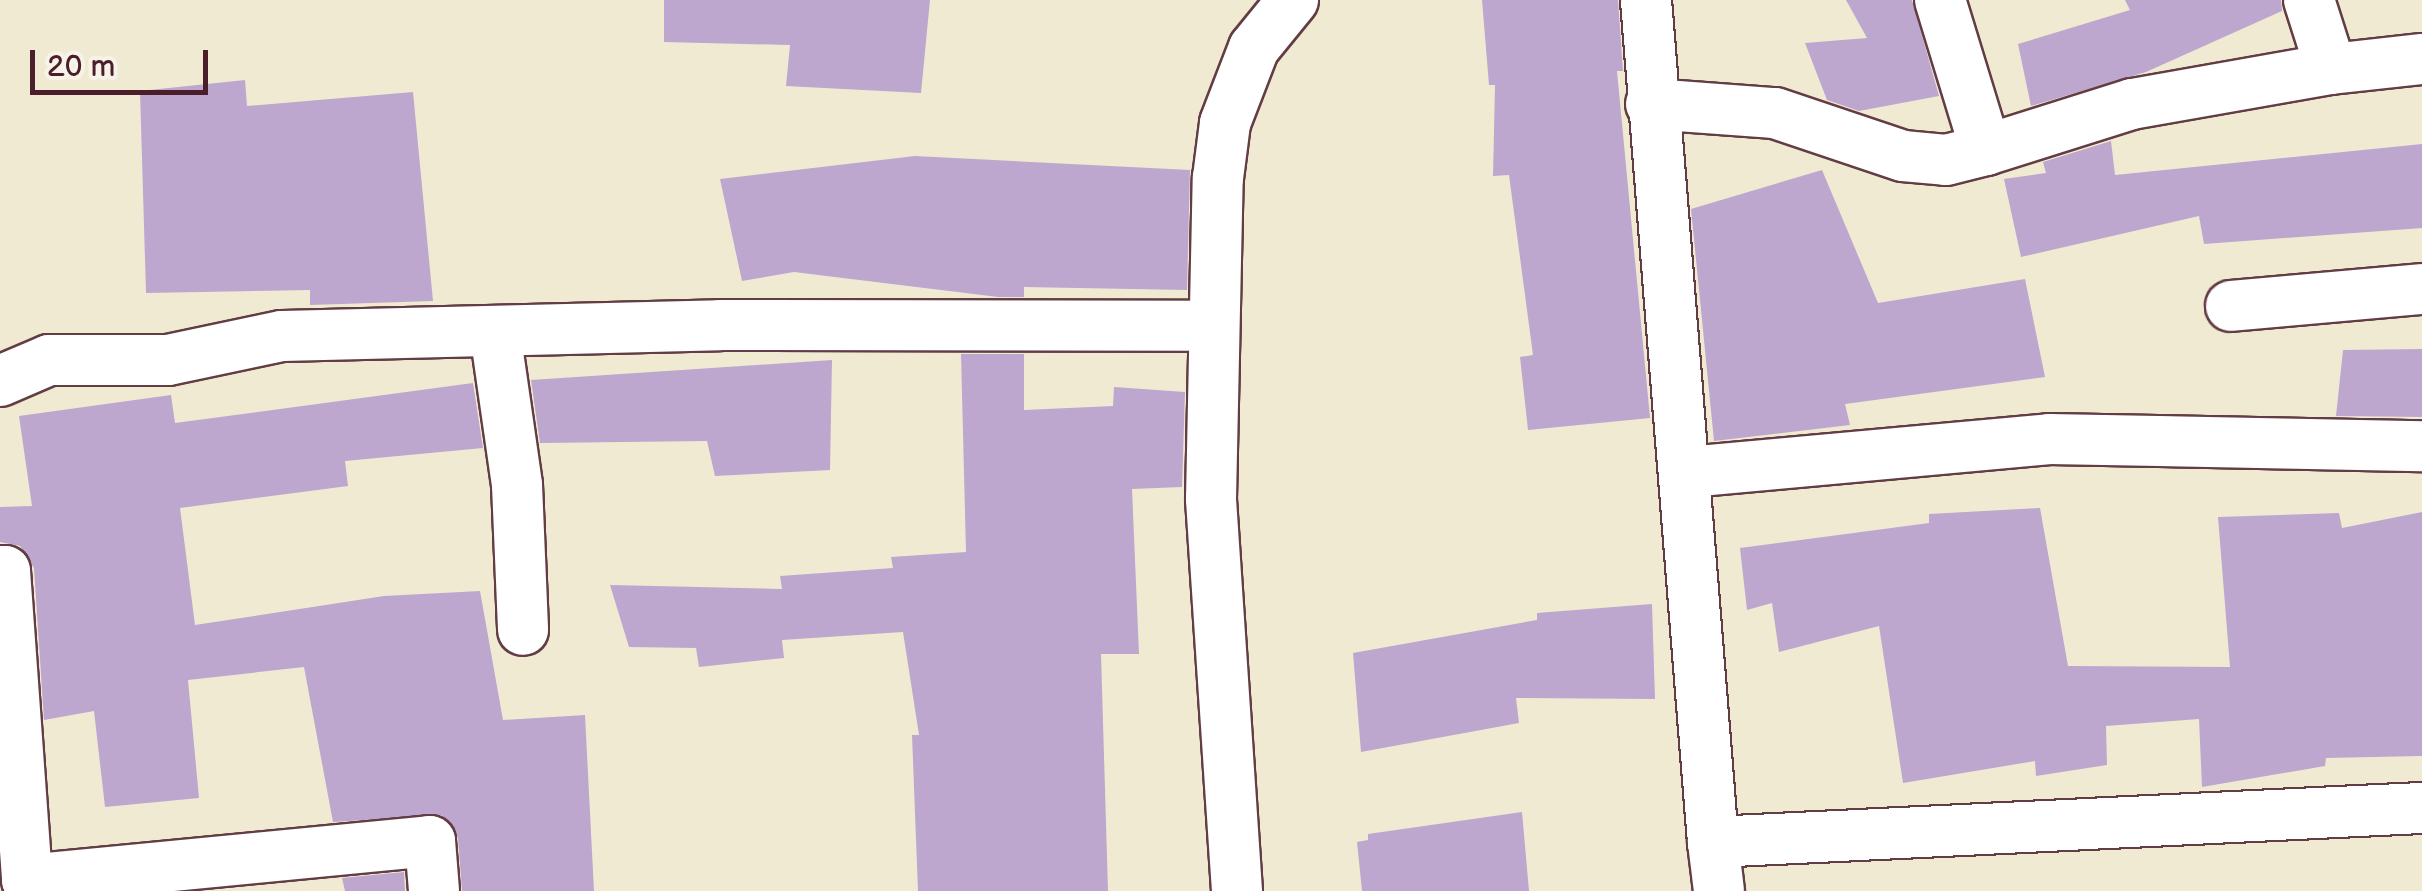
<!DOCTYPE html>
<html>
<head>
<meta charset="utf-8">
<style>
	body { margin:0 }
	#map { position:relative; width:2422px; height:891px; overflow:hidden; background:#f0ead3; font-family:"Balsamiq Sans",sans-serif }
	div>[style] { position:absolute }
	.building>* { inset:0; background:#bda7ce }
	.roads { filter:drop-shadow(2px 0 #633d44) drop-shadow(-2px 0 #633d44) drop-shadow(0 2px #633d44) drop-shadow(0 -2px #633d44) }
	.minor>* { height:50px; margin:-25px; padding:0 25px; transform-origin:25px; border-radius:25px; background:#fff }
	span { translate:-50% -50%; white-space:nowrap; text-align:center; line-height:1.15; -webkit-text-stroke:8px #f7f3e8; paint-order:stroke }
	.scale { position:absolute; left:30px; top:50px; width:178px; height:45px; box-sizing:border-box; border:5px solid #4a1f2b; border-top:0; padding-left:12px; font-size:30px; line-height:35px; white-space:nowrap; color:#4a1f2b; -webkit-text-stroke:8px #f7f3e8; paint-order:stroke }
</style>
</head>
<body>
<div id="map">
	<div class="building">
		<i style="clip-path:polygon(664px 0,930px 0,921px 93px,786px 86px,790px 45px,664px 42px)"></i>
		<i style="clip-path:polygon(1482px 0,1618px 0,1623px 71px,1617px 71px,1650px 418px,1528px 430px,1520px 357px,1533px 355px,1509px 175px,1493px 176px,1495px 85px,1489px 85px)"></i>
		<i style="clip-path:polygon(1846px 0,1912px 0,1939px 96px,1859px 111px,1827px 100px,1805px 43px,1867px 38px)"></i>
		<i style="clip-path:polygon(2125px 0,2281px 0,2282px 11px,2146px 72px,2031px 106px,2018px 44px,2130px 10px)"></i>
		<i style="clip-path:polygon(245px 80px,247px 106px,413px 92px,433px 301px,310px 305px,310px 290px,146px 293px,140px 91px)"></i>
		<i style="clip-path:polygon(2111px 141px,2115px 175px,2422px 144px,2422px 228px,2204px 244px,2199px 216px,2021px 257px,2004px 179px,2046px 173px,2043px 162px)"></i>
		<i style="clip-path:polygon(915px 156px,1190px 170px,1187px 290px,1024px 287px,1024px 297px,998px 297px,794px 272px,742px 281px,720px 179px)"></i>
		<i style="clip-path:polygon(1822px 170px,1878px 303px,2025px 279px,2045px 377px,1845px 404px,1850px 425px,1714px 441px,1691px 209px)"></i>
		<i style="clip-path:polygon(2422px 349px,2422px 417px,2336px 416px,2343px 350px)"></i>
		<i style="clip-path:polygon(961px 354px,1024px 354px,1024px 410px,1113px 406px,1114px 387px,1185px 392px,1182px 487px,1132px 489px,1139px 654px,1101px 654px,1108px 891px,918px 891px,912px 735px,919px 735px,903px 632px,782px 640px,784px 658px,699px 667px,696px 648px,629px 647px,610px 585px,782px 589px,780px 576px,893px 568px,891px 557px,966px 552px)"></i>
		<i style="clip-path:polygon(832px 360px,830px 470px,715px 476px,707px 441px,540px 443px,531px 380px)"></i>
		<i style="clip-path:polygon(473px 383px,483px 448px,345px 461px,348px 486px,180px 508px,195px 625px,384px 596px,480px 591px,503px 720px,585px 715px,594px 891px,462px 891px,458px 838px,441px 815px,333px 822px,304px 667px,188px 680px,199px 798px,105px 807px,94px 711px,44px 720px,34px 568px,20px 546px,0 542px,0 507px,32px 506px,19px 416px,171px 395px,175px 423px)"></i>
		<i style="clip-path:polygon(2040px 508px,2068px 666px,2230px 667px,2218px 517px,2339px 513px,2342px 528px,2422px 512px,2422px 756px,2326px 758px,2325px 766px,2202px 787px,2199px 719px,2106px 726px,2107px 765px,2036px 776px,2035px 761px,1903px 783px,1879px 626px,1779px 652px,1772px 603px,1747px 610px,1740px 548px,1929px 523px,1929px 514px)"></i>
		<i style="clip-path:polygon(1652px 604px,1655px 699px,1516px 698px,1519px 723px,1361px 752px,1353px 653px,1537px 620px,1537px 613px)"></i>
		<i style="clip-path:polygon(1522px 812px,1529px 891px,1362px 891px,1357px 842px,1368px 840px,1368px 834px)"></i>
		<i style="clip-path:polygon(404px 872px,405px 891px,345px 891px,342px 878px)"></i>
	</div>
	<div class="roads">
		<div class="minor">
			<i style="left:1646px;top:0;width:845px;rotate:85.45deg"></i>
			<i style="left:1713px;top:842px;width:710px;rotate:-2.75deg"></i>
			<i style="left:1940px;top:0;width:157px;rotate:73deg"></i>
			<i style="left:1986px;top:150px;width:153px;rotate:-17.5deg"></i>
			<i style="left:2132px;top:104px;width:202px;rotate:-10deg"></i>
			<i style="left:2309px;top:0;width:72px;rotate:72.3deg"></i>
			<i style="left:2331px;top:69px;width:92px;rotate:-6.3deg"></i>
			<i style="left:1651px;top:104px;width:124px;rotate:4.2deg"></i>
			<i style="left:1775px;top:113px;width:135px;rotate:18.6deg"></i>
			<i style="left:1903px;top:156px;width:43px;rotate:5.3deg"></i>
			<i style="left:1946px;top:160px;width:41px;rotate:-14deg"></i>
			<i style="left:2231px;top:306px;width:192px;rotate:-5.1deg"></i>
			<i style="left:495px;top:332px;width:155px;rotate:81.8deg"></i>
			<i style="left:517px;top:485px;width:145px;rotate:87.6deg"></i>
			<i style="left:0;top:381px;width:53px;rotate:-23.2deg"></i>
			<i style="left:49px;top:360px;width:119px"></i>
			<i style="left:168px;top:360px;width:116px;rotate:-11.9deg"></i>
			<i style="left:282px;top:336px;width:438px;rotate:-1.4deg"></i>
			<i style="left:720px;top:325px;width:489px;rotate:0.1deg"></i>
			<i style="left:1688px;top:472px;width:363px;rotate:-5.2deg"></i>
			<i style="left:2049px;top:439px;width:373px;rotate:1.1deg"></i>
			<i style="left:0;top:571px;width:5px"></i>
			<i style="left:5px;top:571px;width:310px;rotate:85.9deg"></i>
			<i style="left:27px;top:880px;width:405px;rotate:-5.5deg"></i>
			<i style="left:430px;top:841px;width:50px;rotate:85.4deg"></i>
			<i style="left:1713px;top:842px;width:49px;rotate:83deg"></i>
			<i style="left:1237px;top:891px;width:393px;rotate:-93.8deg"></i>
			<i style="left:1211px;top:499px;width:321px;rotate:-88.8deg"></i>
			<i style="left:1218px;top:178px;width:55px;rotate:-82.7deg"></i>
			<i style="left:1225px;top:123px;width:80px;rotate:-68.9deg"></i>
			<i style="left:1254px;top:48px;width:62px;rotate:-50.9deg"></i>
		</div>
	</div>
	<div class="scale">20 m</div>
</div>
</body>
</html>
